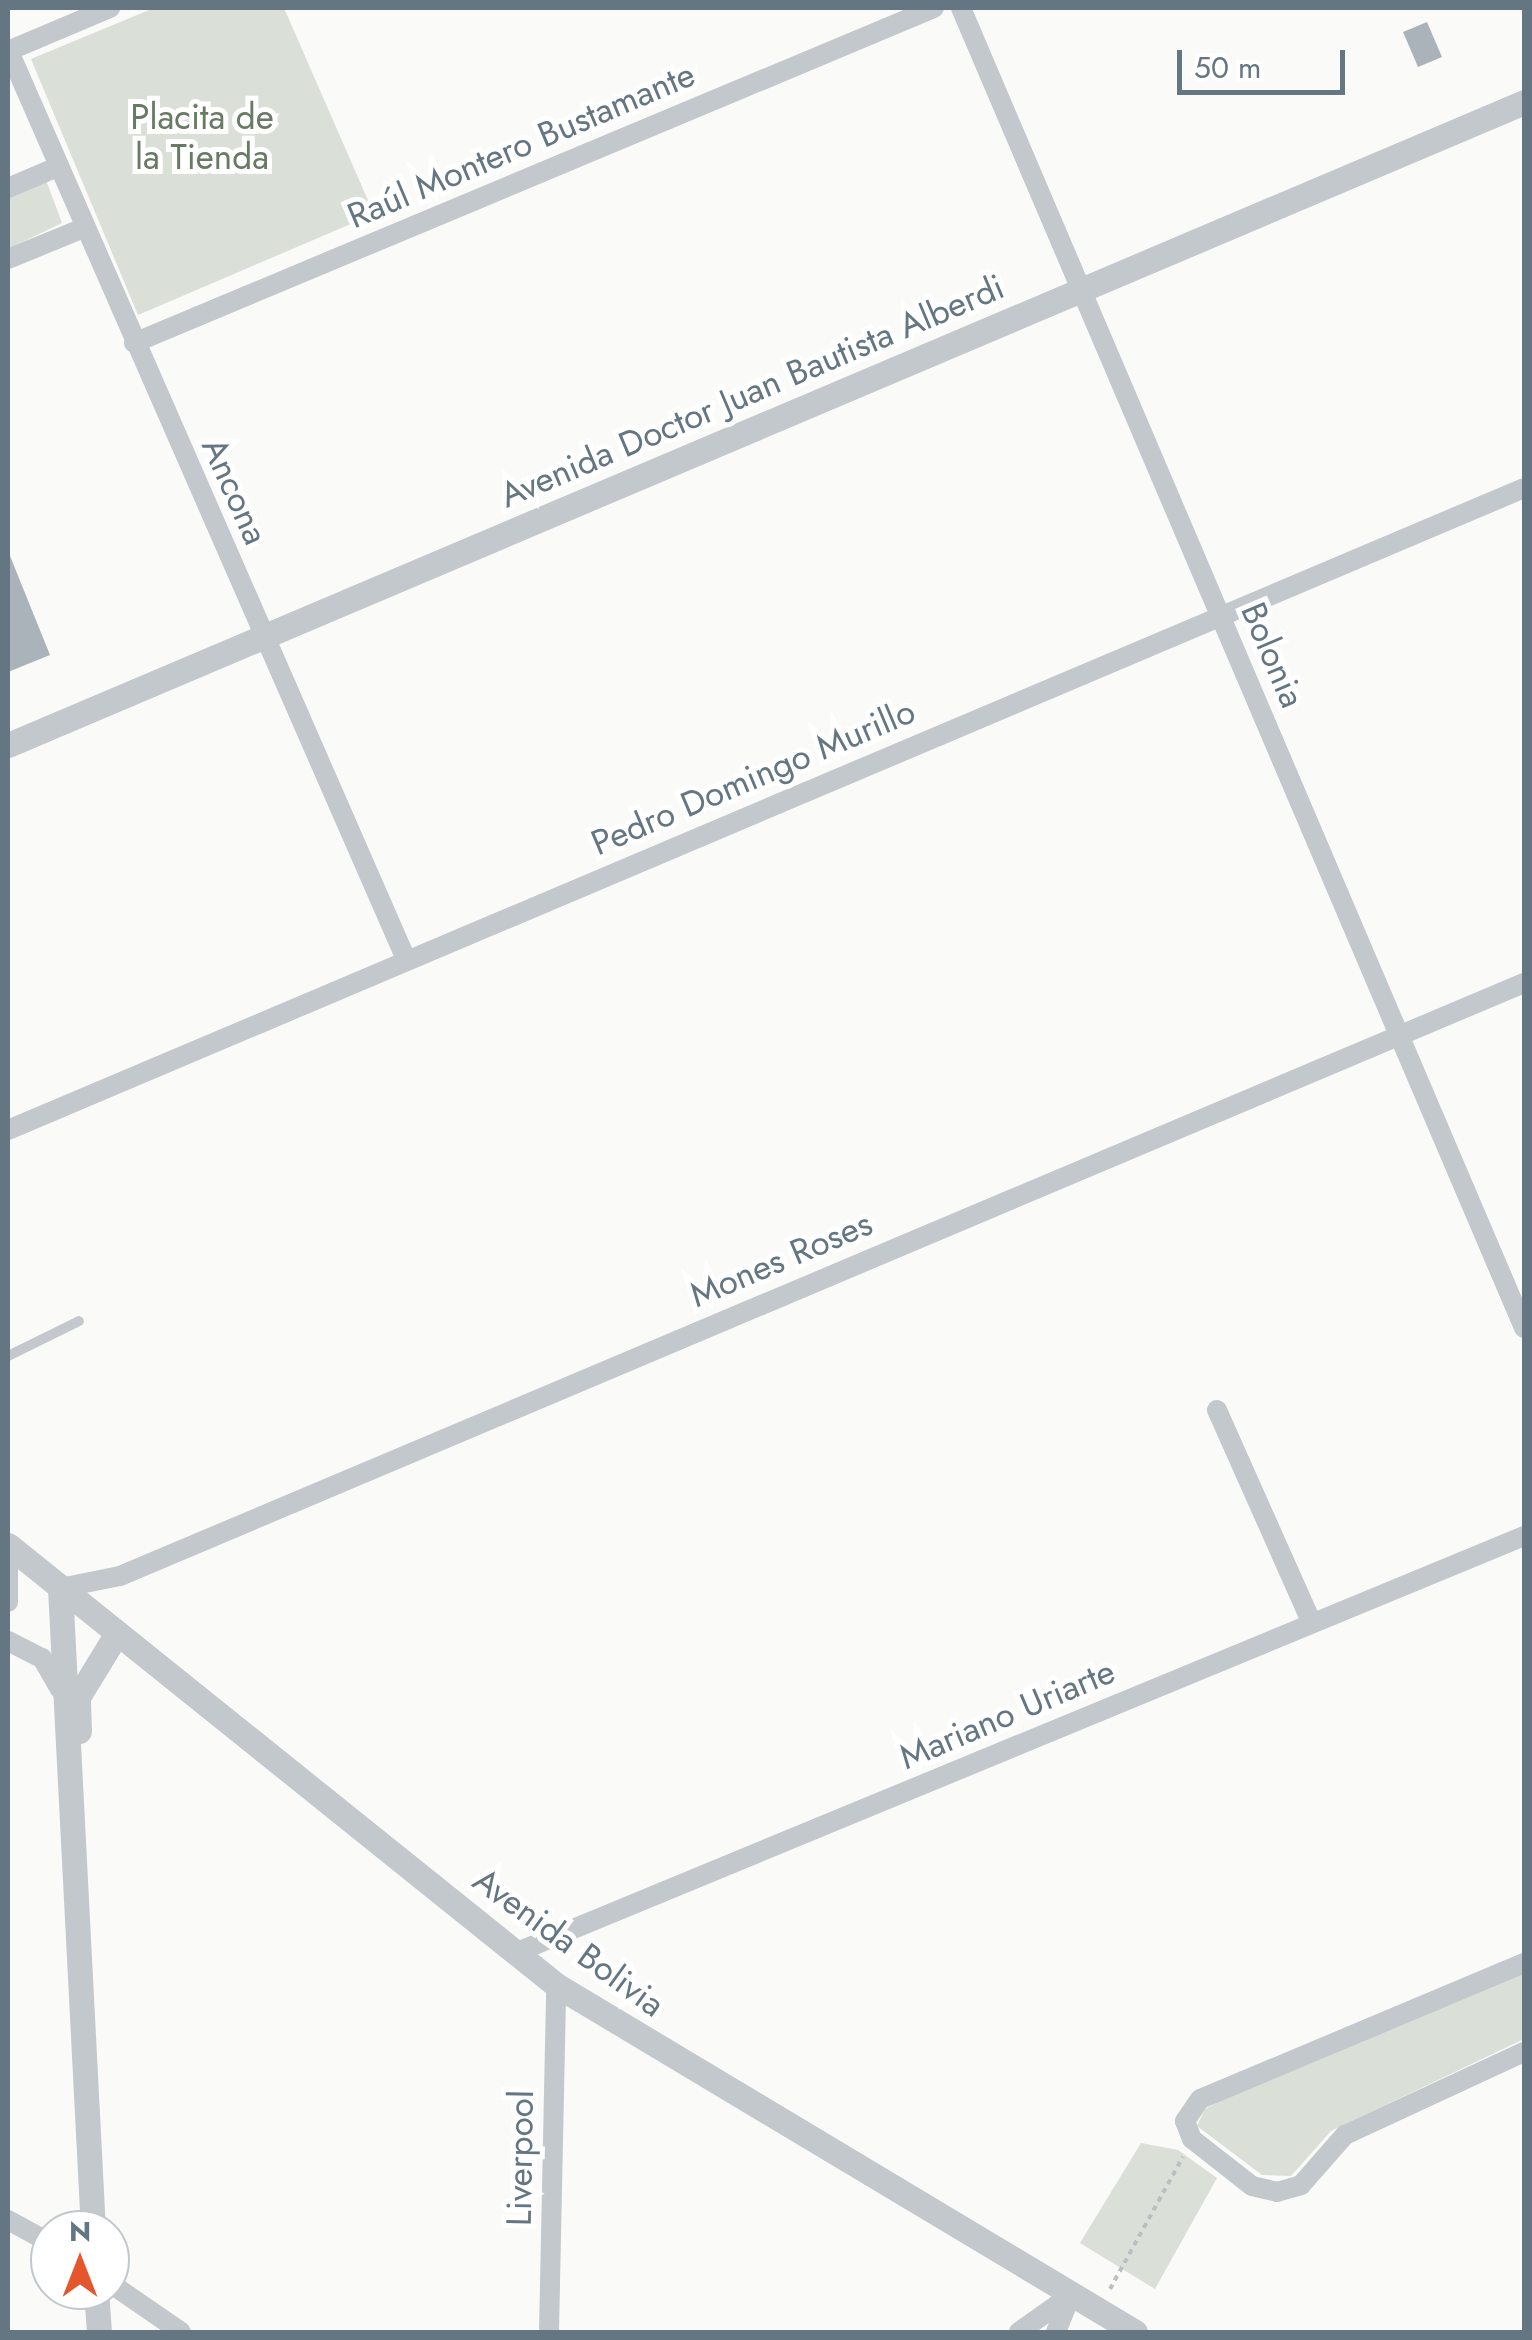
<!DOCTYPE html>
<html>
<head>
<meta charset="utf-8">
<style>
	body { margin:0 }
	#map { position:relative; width:1532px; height:2340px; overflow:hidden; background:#fafaf8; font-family:Jost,sans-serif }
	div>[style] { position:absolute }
	.green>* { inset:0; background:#dadfd7 }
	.building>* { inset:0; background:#aab3b9 }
	.path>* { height:4px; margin-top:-2px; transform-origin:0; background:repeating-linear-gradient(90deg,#bbbfc2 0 5px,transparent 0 10px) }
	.service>* { height:10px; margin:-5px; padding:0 5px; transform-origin:5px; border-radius:5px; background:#c3c8cc }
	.minor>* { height:20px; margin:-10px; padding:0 10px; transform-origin:10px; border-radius:10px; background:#c3c8cc }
	.tertiary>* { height:25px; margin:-12.5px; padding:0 12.5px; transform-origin:12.5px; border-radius:12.5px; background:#c3c8cc }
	span { translate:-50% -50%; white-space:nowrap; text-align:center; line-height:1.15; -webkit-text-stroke:10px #fff; paint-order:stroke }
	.park-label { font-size:35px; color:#687a64 }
	.street-label { font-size:35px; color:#657683 }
	.frame { position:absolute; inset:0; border:10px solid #657683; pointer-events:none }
	.north { position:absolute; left:30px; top:2210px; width:100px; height:100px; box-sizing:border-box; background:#fff; border:2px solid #c1c8cd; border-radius:50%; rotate:0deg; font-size:28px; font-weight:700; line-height:40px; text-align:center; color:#657683 }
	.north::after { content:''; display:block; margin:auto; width:35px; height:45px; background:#e4572e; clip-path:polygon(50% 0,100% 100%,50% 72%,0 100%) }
	.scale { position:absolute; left:1177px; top:50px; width:168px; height:45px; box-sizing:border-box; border:5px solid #657683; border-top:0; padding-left:12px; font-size:30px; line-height:35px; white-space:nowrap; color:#657683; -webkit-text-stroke:8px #fff; paint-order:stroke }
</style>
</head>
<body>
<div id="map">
	<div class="green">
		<i style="clip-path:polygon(154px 8px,284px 8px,374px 214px,138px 315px,31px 59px)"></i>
		<i style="clip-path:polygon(46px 180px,62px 223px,8px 249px,8px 191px)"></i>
		<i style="clip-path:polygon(1524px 1970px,1524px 2039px,1331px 2131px,1291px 2176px,1262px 2175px,1197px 2126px,1205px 2109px,1255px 2084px)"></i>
		<i style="clip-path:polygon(1141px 2143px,1178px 2150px,1217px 2178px,1155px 2289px,1080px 2243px)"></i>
	</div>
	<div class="building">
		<i style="clip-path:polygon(1427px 22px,1442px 57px,1418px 67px,1403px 32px)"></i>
		<i style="clip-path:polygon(8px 551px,50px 655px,8px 672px)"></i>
	</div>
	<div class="path">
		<i style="left:1110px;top:2289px;width:151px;rotate:-61.1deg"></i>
	</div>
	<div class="service">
		<i style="left:8px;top:1356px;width:79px;rotate:-26.2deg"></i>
	</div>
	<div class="minor">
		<i style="left:961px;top:8px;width:1435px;rotate:66.9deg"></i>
		<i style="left:8px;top:49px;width:991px;rotate:66.38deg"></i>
		<i style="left:8px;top:51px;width:111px;rotate:-22.9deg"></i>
		<i style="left:8px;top:188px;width:51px;rotate:-23.1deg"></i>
		<i style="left:8px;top:259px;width:79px;rotate:-22.3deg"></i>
		<i style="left:134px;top:343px;width:867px;rotate:-22.72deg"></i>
		<i style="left:8px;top:1130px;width:1646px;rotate:-22.95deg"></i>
		<i style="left:1217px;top:1410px;width:233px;rotate:66deg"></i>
		<i style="left:8px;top:1546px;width:56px;rotate:90deg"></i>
		<i style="left:60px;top:1588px;width:61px;rotate:-11.3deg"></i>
		<i style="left:120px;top:1576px;width:1524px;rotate:-22.9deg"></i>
		<i style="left:8px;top:1641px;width:38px;rotate:27deg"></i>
		<i style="left:42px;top:1658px;width:36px;rotate:60deg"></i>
		<i style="left:515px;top:1953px;width:1092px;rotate:-22.45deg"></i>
		<i style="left:1524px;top:1963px;width:351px;rotate:157.2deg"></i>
		<i style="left:1200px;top:2099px;width:27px;rotate:124deg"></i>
		<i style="left:1185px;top:2121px;width:19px;rotate:69deg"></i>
		<i style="left:1192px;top:2139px;width:76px;rotate:38.1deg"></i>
		<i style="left:1252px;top:2186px;width:26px;rotate:13deg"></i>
		<i style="left:1277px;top:2192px;width:25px;rotate:-16deg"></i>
		<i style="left:1301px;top:2185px;width:67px;rotate:-48.7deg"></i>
		<i style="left:1345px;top:2135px;width:197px;rotate:-24.9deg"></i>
		<i style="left:8px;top:2220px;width:48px;rotate:28.7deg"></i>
		<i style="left:110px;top:2283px;width:86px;rotate:34.6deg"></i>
		<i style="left:549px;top:2332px;width:347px;rotate:-88.8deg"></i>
		<i style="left:1019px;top:2332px;width:64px;rotate:-35.4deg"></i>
		<i style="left:1056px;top:2332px;width:32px;rotate:-68deg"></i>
	</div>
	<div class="tertiary">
		<i style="left:8px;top:745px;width:1647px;rotate:-22.98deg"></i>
		<i style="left:8px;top:1545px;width:703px;rotate:38.76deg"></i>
		<i style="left:556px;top:1985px;width:675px;rotate:30.93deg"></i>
		<i style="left:60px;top:1588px;width:643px;rotate:87.06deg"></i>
		<i style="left:79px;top:1731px;width:34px;rotate:-92deg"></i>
		<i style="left:78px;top:1697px;width:75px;rotate:-58.6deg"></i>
		<i style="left:96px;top:2290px;width:42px;rotate:85.9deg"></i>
	</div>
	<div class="park-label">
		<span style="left:202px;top:137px">Placita de<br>la Tienda</span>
	</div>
	<div class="street-label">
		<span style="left:521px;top:145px;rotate:-23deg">Raúl Montero Bustamante</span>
		<span style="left:752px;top:391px;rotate:-23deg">Avenida Doctor Juan Bautista Alberdi</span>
		<span style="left:235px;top:491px;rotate:66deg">Ancona</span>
		<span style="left:1273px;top:655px;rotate:67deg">Bolonia</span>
		<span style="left:753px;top:777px;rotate:-23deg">Pedro Domingo Murillo</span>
		<span style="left:781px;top:1259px;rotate:-23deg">Mones Roses</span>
		<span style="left:1007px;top:1714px;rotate:-23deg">Mariano Uriarte</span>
		<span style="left:569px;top:1942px;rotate:36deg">Avenida Bolivia</span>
		<span style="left:520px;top:2158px;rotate:-89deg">Liverpool</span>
	</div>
	<div class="frame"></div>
	<div class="north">N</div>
	<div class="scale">50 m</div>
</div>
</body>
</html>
